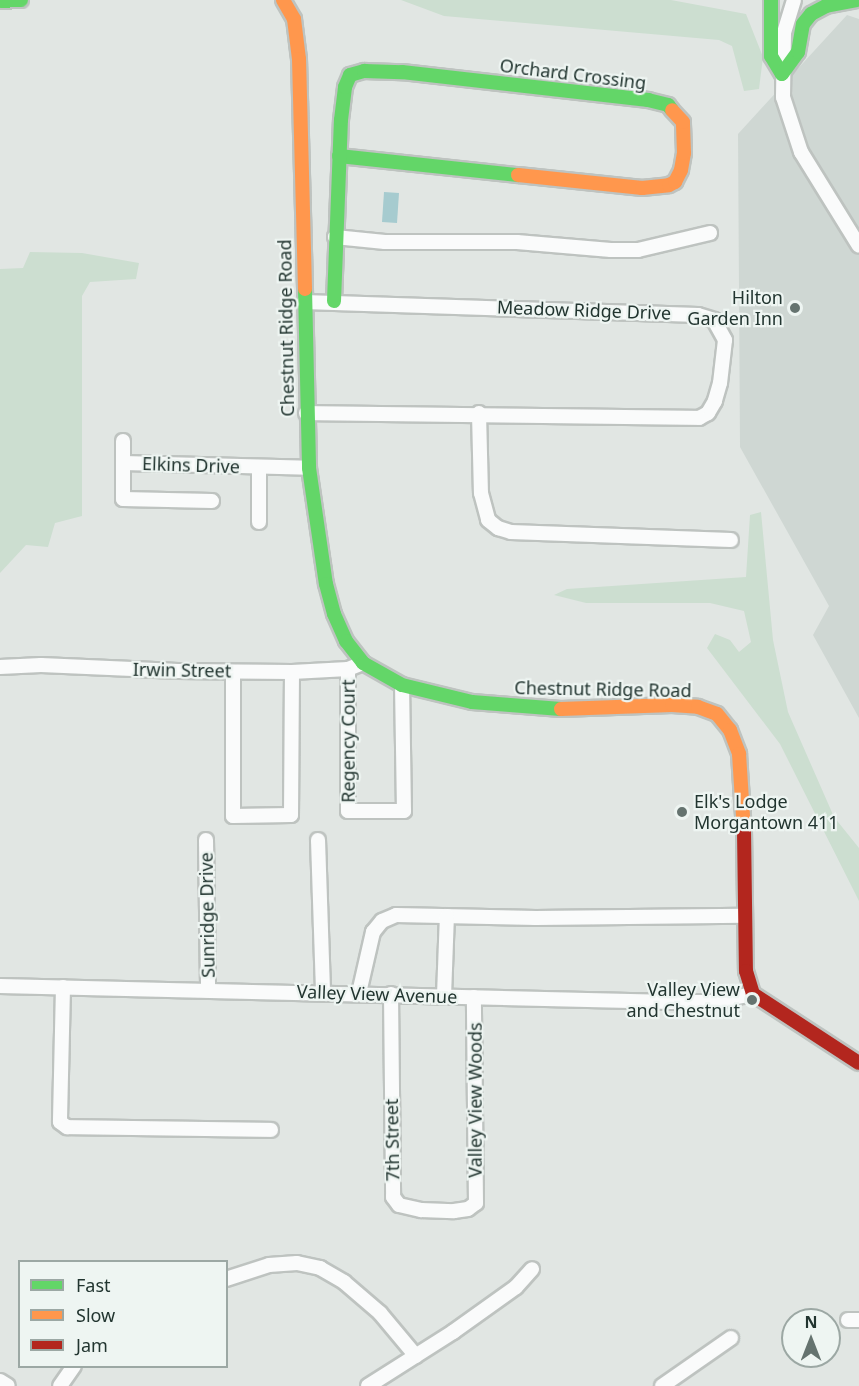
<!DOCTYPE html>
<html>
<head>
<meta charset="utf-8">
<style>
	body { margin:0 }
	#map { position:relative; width:859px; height:1386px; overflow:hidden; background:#e1e6e3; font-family:"Noto Sans",sans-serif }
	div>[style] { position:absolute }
	.built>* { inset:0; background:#cfd7d3 }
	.green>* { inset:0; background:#ccded0 }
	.water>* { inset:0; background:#a6cbcf }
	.roads { filter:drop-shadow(2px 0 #bec3c0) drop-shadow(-2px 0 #bec3c0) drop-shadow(0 2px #bec3c0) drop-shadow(0 -2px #bec3c0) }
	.street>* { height:14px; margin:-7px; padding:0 7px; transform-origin:7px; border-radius:7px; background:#fafbfb }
	.fast>* { height:14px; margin:-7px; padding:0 7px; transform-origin:7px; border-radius:7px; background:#63d668 }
	.slow>* { height:14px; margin:-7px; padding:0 7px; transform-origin:7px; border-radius:7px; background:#ff974d }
	.jam>* { height:14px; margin:-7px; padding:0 7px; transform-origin:7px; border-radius:7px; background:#b3261e }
	.dots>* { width:16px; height:16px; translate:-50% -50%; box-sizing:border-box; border:3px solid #eef5f2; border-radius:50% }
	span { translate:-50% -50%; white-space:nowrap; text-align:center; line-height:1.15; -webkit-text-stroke:4.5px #eef5f2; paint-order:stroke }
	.street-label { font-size:18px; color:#223530 }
	.poi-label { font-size:18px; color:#223530 }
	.right { translate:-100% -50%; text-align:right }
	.left { translate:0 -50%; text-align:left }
	.legend { position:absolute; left:18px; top:1260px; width:210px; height:108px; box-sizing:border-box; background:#eef5f2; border:2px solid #9ca8a4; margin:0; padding:8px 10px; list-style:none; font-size:18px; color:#223530 }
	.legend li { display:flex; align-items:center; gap:12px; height:30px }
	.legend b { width:30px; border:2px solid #9ca8a4 }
	.north { position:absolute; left:781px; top:1308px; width:60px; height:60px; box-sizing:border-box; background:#eef5f2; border:2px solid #9ca8a4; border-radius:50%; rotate:0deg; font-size:16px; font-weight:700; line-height:24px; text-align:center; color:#223530 }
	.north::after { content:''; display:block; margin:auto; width:21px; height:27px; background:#65736f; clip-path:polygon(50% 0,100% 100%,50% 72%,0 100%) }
</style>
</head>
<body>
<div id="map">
	<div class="built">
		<i style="clip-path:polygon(847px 15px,859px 19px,859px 718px,813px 635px,829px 606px,740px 447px,738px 134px)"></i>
	</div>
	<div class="green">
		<i style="clip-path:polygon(401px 0,671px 0,746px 14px,763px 57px,759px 89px,744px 91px,732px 46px,719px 40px,444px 16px)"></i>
		<i style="clip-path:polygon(30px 252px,82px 253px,139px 263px,136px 279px,90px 282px,82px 296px,82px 516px,55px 523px,48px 547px,26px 545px,0 573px,0 269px,23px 268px)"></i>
		<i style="clip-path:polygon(761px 512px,773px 640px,788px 712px,834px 817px,859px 848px,859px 901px,780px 744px,707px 648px,715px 634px,730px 640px,739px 652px,751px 642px,744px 611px,710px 603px,586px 603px,554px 595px,567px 589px,746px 577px,750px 515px)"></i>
	</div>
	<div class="water">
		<i style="clip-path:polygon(384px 192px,399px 193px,397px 223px,382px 222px)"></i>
	</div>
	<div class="roads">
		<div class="street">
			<i style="left:794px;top:0;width:34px;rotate:107deg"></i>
			<i style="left:784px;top:33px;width:64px;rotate:90.9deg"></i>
			<i style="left:783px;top:97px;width:58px;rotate:71.9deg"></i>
			<i style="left:801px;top:152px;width:110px;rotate:58.3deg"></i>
			<i style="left:335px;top:237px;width:50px;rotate:5.7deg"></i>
			<i style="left:385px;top:242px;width:132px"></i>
			<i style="left:517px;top:242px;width:94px;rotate:4.9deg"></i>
			<i style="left:611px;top:250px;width:27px"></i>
			<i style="left:638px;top:250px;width:74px;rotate:-13.3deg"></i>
			<i style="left:304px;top:302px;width:394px;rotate:1.9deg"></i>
			<i style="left:698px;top:315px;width:17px;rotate:17deg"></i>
			<i style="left:714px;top:320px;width:23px;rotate:61deg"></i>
			<i style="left:725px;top:340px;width:43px;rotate:96.6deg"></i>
			<i style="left:720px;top:383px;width:19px;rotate:106deg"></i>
			<i style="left:715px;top:401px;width:14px;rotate:120deg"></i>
			<i style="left:708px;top:413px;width:10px;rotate:151deg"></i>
			<i style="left:699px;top:418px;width:393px;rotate:-179.3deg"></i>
			<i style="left:479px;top:413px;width:80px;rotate:88.6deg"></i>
			<i style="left:481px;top:493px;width:28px;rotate:75deg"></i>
			<i style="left:488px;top:520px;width:13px;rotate:39deg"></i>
			<i style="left:498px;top:528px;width:14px;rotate:17deg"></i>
			<i style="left:511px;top:532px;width:220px;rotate:2.1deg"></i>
			<i style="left:123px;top:441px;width:58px;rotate:90deg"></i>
			<i style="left:123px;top:499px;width:89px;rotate:1.3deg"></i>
			<i style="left:123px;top:463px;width:186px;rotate:1.5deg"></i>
			<i style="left:259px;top:522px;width:55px;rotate:-90deg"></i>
			<i style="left:0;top:667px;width:41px;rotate:-2.8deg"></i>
			<i style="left:41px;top:665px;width:137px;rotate:2.5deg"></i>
			<i style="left:178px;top:671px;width:114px;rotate:0.5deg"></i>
			<i style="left:292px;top:672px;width:56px;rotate:-3.1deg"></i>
			<i style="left:348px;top:669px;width:16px;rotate:-22deg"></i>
			<i style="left:348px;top:669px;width:142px;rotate:90deg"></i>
			<i style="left:348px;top:811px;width:56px"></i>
			<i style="left:404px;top:811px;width:126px;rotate:-90.9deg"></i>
			<i style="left:233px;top:672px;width:144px;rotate:90deg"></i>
			<i style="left:233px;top:816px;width:58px;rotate:-1deg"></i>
			<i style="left:291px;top:815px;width:143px;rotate:-89.6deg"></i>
			<i style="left:206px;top:840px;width:150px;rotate:89.2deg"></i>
			<i style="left:318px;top:840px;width:152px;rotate:88.1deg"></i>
			<i style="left:0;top:986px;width:673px;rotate:1.36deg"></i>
			<i style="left:673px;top:1002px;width:40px"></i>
			<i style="left:713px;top:1002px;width:41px;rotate:-11.3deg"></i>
			<i style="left:63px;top:987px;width:135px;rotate:91.3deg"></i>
			<i style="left:60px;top:1122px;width:9px;rotate:36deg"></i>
			<i style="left:67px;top:1127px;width:204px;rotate:0.8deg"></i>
			<i style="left:359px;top:993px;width:63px;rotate:-77.1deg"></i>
			<i style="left:373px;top:932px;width:14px;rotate:-51deg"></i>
			<i style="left:382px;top:921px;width:15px;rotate:-23deg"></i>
			<i style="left:396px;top:915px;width:140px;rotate:1.2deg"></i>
			<i style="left:536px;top:918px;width:208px;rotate:-0.6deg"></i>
			<i style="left:391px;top:994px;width:203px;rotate:89.4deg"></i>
			<i style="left:393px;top:1197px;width:10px;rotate:53deg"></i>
			<i style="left:399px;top:1205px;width:23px;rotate:13deg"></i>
			<i style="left:421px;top:1210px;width:33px;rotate:2deg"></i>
			<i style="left:454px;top:1211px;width:14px;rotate:-8deg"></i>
			<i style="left:468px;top:1209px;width:10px;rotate:-37deg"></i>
			<i style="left:476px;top:1203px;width:206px;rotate:-90.6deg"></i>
			<i style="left:444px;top:996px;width:80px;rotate:-87.9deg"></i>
			<i style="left:226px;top:1279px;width:45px;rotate:-18deg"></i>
			<i style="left:269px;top:1265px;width:28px;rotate:-4deg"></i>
			<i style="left:297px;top:1263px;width:24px;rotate:12deg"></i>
			<i style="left:320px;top:1268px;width:28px;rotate:30deg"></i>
			<i style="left:344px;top:1282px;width:48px;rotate:40.7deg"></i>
			<i style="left:380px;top:1313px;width:56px;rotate:50.1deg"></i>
			<i style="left:848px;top:1320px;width:11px"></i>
			<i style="left:0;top:1381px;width:9px;rotate:32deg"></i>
			<i style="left:60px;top:1386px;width:24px;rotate:-55deg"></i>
			<i style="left:368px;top:1386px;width:101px;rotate:-32.4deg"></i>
			<i style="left:453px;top:1332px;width:77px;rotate:-35.5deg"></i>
			<i style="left:516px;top:1287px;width:24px;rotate:-48deg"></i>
			<i style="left:662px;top:1386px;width:84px;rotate:-34.8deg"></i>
		</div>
		<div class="fast">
			<i style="left:771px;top:0;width:56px;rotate:90deg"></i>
			<i style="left:771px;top:56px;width:21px;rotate:59deg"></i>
			<i style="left:782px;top:74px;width:27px;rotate:-54deg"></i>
			<i style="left:798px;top:52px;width:28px;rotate:-80deg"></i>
			<i style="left:803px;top:24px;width:13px;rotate:-51deg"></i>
			<i style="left:811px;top:14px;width:17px;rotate:-28deg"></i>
			<i style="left:826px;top:6px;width:31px;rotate:-11deg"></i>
			<i style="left:0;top:1px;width:21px;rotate:-3deg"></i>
			<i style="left:339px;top:156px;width:180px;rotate:6.1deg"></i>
			<i style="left:305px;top:289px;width:179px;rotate:88.7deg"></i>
			<i style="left:309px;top:468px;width:117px;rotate:81.7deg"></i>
			<i style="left:326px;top:584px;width:31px;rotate:75deg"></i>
			<i style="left:334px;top:614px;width:30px;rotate:66deg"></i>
			<i style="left:346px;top:641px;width:28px;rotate:52deg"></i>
			<i style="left:363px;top:663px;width:45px;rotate:29.4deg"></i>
			<i style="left:402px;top:685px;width:72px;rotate:13.7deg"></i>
			<i style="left:472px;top:702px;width:89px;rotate:4.5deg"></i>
			<i style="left:334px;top:301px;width:181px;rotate:-87.8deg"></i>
			<i style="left:341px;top:120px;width:33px;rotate:-83deg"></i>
			<i style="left:345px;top:87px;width:13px;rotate:-67deg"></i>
			<i style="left:350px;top:75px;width:15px;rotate:-16deg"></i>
			<i style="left:364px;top:71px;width:38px;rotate:2deg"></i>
			<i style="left:402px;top:72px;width:248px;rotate:6.5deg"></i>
			<i style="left:648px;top:100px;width:21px;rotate:14deg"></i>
			<i style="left:668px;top:105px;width:6px;rotate:51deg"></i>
		</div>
		<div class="slow">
			<i style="left:283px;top:0;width:22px;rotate:60deg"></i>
			<i style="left:294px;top:19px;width:40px;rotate:82.9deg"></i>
			<i style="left:299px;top:59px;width:230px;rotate:88.5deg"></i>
			<i style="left:518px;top:175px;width:125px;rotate:6deg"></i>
			<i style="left:642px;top:188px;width:27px;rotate:-6deg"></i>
			<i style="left:669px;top:185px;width:7px;rotate:-27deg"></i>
			<i style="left:675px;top:182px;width:13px;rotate:-63deg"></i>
			<i style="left:681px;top:170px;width:17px;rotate:-80deg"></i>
			<i style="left:684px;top:153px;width:31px;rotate:-92deg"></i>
			<i style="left:683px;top:122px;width:16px;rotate:-133deg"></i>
			<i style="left:561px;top:709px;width:111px;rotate:-2.1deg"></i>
			<i style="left:672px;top:705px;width:26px;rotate:4deg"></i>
			<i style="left:698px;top:707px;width:20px;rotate:20deg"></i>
			<i style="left:717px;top:714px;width:21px;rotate:51deg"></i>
			<i style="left:730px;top:730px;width:26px;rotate:69deg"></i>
			<i style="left:739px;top:754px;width:77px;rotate:86.3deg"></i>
		</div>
		<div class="jam">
			<i style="left:744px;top:831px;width:140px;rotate:89.2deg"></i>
			<i style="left:746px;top:971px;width:24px;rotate:73deg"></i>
			<i style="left:753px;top:994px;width:126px;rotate:33.1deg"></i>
		</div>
	</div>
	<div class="dots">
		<i style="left:795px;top:308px;background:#65736f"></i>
		<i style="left:682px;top:812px;background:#65736f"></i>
		<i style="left:752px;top:1000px;background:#65736f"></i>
	</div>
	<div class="street-label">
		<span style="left:573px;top:74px;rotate:7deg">Orchard Crossing</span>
		<span style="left:584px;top:310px;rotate:2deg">Meadow Ridge Drive</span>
		<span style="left:286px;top:328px;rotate:-91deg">Chestnut Ridge Road</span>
		<span style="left:191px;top:465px;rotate:2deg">Elkins Drive</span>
		<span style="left:182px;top:670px;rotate:1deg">Irwin Street</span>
		<span style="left:603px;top:689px;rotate:1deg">Chestnut Ridge Road</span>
		<span style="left:348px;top:741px;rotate:-90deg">Regency Court</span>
		<span style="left:207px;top:915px;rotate:-91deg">Sunridge Drive</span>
		<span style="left:377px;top:994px;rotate:2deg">Valley View Avenue</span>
		<span style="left:475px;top:1100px;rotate:-90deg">Valley View Woods</span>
		<span style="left:392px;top:1140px;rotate:-91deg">7th Street</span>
	</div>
	<div class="poi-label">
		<span class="right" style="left:783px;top:308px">Hilton<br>Garden Inn</span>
		<span class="left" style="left:694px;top:812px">Elk's Lodge<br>Morgantown 411</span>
		<span class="right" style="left:740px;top:1000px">Valley View<br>and Chestnut</span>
	</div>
	<ul class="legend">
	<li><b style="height:8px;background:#63d668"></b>Fast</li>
	<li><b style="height:8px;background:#ff974d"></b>Slow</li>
	<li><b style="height:8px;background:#b3261e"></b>Jam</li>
	</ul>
	<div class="north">N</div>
</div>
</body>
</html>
